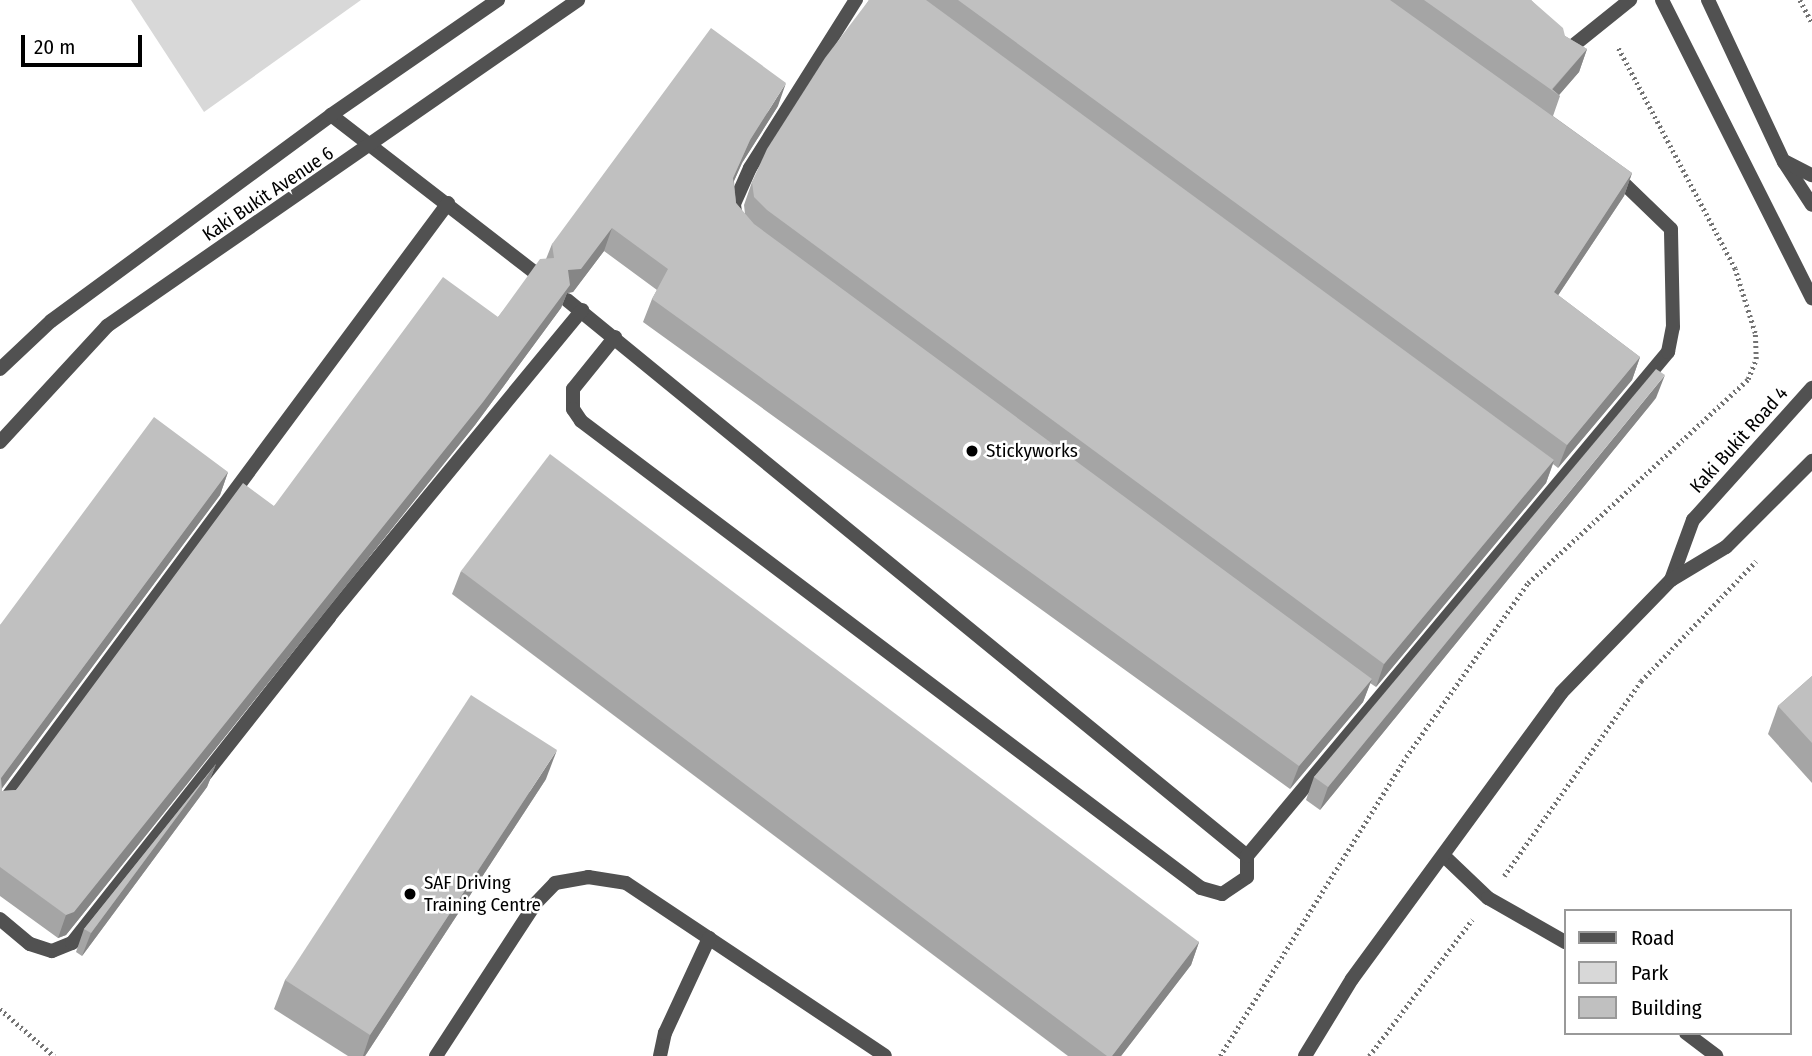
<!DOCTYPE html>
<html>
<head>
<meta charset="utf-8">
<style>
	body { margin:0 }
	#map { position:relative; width:1812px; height:1056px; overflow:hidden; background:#fff; font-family:"Fira Sans Condensed",sans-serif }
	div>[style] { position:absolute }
	.green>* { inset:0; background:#d8d8d8 }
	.path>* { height:4.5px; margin-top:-2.25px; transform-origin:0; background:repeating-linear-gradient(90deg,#737373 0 2px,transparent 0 5.5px) }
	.lane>* { height:14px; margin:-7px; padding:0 7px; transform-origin:7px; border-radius:7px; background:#515151 }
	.street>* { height:14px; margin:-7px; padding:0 7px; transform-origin:7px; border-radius:7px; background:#515151 }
	.wall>* { inset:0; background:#a5a5a5 }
	.shaded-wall>* { inset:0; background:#868686 }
	.building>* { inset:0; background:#c0c0c0 }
	.dots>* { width:19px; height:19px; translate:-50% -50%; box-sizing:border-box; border:4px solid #fff; border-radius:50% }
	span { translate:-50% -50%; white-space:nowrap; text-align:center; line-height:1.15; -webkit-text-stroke:5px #fff; paint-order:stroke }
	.street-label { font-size:19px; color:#000 }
	.poi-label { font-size:19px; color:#000 }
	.left { translate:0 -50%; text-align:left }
	.legend { position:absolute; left:1564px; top:909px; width:228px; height:126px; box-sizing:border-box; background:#fff; border:2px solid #999; margin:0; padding:9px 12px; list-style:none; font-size:21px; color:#000 }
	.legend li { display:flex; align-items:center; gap:14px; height:35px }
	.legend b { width:35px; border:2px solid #999 }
	.scale { position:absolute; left:21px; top:35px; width:121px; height:32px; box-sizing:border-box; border:4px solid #000; border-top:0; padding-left:9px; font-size:21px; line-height:24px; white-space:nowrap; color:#000; -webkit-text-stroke:5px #fff; paint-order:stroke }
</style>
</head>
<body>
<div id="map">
	<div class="green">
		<i style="clip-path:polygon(131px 0,361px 0,204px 112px)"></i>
	</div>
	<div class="path">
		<i style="left:1800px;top:0;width:26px;rotate:62deg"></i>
		<i style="left:1504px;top:876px;width:238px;rotate:-54.9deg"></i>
		<i style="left:1641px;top:681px;width:166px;rotate:-46.2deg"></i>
		<i style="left:0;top:1009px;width:72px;rotate:41deg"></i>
		<i style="left:1220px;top:1056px;width:352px;rotate:-58.1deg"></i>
		<i style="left:1406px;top:757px;width:213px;rotate:-55deg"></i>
		<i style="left:1528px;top:583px;width:300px;rotate:-42.8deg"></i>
		<i style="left:1748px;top:379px;width:22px;rotate:-68deg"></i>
		<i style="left:1756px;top:359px;width:26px;rotate:-92deg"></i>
		<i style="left:1755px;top:333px;width:67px;rotate:-107.4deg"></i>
		<i style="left:1735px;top:269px;width:252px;rotate:-117.9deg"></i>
		<i style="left:1369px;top:1056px;width:171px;rotate:-52.9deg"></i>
	</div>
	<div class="lane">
		<i style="left:1564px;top:53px;width:85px;rotate:-38.8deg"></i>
		<i style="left:331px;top:115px;width:262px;rotate:37.7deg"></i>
		<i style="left:736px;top:219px;width:15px;rotate:-98deg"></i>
		<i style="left:734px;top:204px;width:39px;rotate:-66deg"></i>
		<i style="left:750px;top:168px;width:199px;rotate:-57.8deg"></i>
		<i style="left:567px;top:300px;width:878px;rotate:39.27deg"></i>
		<i style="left:615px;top:337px;width:67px;rotate:128.9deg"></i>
		<i style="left:573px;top:389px;width:20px;rotate:90deg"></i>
		<i style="left:573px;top:409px;width:14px;rotate:56deg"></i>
		<i style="left:581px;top:421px;width:776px;rotate:36.99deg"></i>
		<i style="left:1201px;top:888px;width:22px;rotate:16deg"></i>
		<i style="left:1222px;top:894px;width:30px;rotate:-34deg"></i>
		<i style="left:1247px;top:877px;width:21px;rotate:-90deg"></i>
		<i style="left:1247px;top:856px;width:657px;rotate:-50.13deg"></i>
		<i style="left:1668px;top:352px;width:25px;rotate:-79deg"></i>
		<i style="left:1673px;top:327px;width:98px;rotate:-91.2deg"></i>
		<i style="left:1671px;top:229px;width:81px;rotate:-136deg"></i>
		<i style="left:1671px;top:580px;width:64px;rotate:-69.9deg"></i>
		<i style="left:1693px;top:520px;width:178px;rotate:-48deg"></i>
		<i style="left:0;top:807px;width:752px;rotate:-53.43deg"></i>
		<i style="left:1444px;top:856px;width:61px;rotate:43.7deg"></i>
		<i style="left:1488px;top:898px;width:89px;rotate:29.7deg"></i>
		<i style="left:0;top:919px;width:39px;rotate:40deg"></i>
		<i style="left:30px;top:944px;width:23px;rotate:18deg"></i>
		<i style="left:52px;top:951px;width:22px;rotate:-22deg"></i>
		<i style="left:72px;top:943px;width:415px;rotate:-51.7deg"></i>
		<i style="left:329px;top:617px;width:398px;rotate:-50.5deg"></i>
		<i style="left:1686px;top:1033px;width:38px;rotate:37deg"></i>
		<i style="left:436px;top:1056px;width:181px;rotate:-56.9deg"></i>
		<i style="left:535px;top:904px;width:29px;rotate:-46deg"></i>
		<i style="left:555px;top:883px;width:34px;rotate:-10deg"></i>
		<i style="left:588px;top:877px;width:38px;rotate:9deg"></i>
		<i style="left:626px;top:883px;width:311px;rotate:33.7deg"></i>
		<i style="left:660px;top:1056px;width:24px;rotate:-78deg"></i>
		<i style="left:665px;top:1033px;width:105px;rotate:-65.1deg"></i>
		<i style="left:1305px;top:1056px;width:90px;rotate:-58.6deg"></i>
		<i style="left:1352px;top:979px;width:354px;rotate:-53.8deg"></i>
		<i style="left:1561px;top:693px;width:158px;rotate:-45.8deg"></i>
		<i style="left:1671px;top:580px;width:64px;rotate:-31deg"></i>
		<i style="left:1726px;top:547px;width:122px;rotate:-45deg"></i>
	</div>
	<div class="street">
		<i style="left:1662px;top:0;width:334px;rotate:63.3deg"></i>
		<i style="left:1708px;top:0;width:179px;rotate:64.9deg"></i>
		<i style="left:1784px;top:162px;width:51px;rotate:56.9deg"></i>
		<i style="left:1786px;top:162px;width:29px;rotate:27deg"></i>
		<i style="left:0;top:369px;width:70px;rotate:-43.3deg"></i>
		<i style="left:51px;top:321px;width:348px;rotate:-36.3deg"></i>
		<i style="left:331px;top:115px;width:203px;rotate:-34.6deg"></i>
		<i style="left:0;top:442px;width:158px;rotate:-47.3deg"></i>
		<i style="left:107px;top:326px;width:573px;rotate:-34.69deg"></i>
	</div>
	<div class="wall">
		<i style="clip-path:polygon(869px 0,1531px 0,1565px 36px,1587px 49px,1579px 72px,1559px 95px,1560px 96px,1553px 116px,1632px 173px,1624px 196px,1558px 295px,1640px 357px,1632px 380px,1558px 468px,1553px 464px,1546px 483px,1376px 687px,1370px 683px,1363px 702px,1290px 789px,643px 322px,652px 299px,657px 290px,604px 251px,573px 292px,567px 293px,561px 308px,475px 425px,66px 935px,58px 938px,0 896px,0 625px,228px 472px,220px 495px,2px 788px,2px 791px,16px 790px,274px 506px,498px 317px,546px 259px,552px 244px,778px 106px,742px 163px,734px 181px,736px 203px,745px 214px,744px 205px,752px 182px)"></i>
		<i style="clip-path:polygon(1656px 398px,1320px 810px,1306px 800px,1314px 777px)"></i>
		<i style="clip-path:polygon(461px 571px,1199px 942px,1191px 965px,1121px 1056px,1068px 1056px,452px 594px)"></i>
		<i style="clip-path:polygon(1812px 676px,1812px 783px,1768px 734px,1778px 706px)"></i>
		<i style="clip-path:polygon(216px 764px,207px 787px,82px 956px,76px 952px,84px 929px)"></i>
		<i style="clip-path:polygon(546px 779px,365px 1056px,348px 1056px,274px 1009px,285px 980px)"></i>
	</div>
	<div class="shaded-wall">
		<i style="clip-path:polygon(1587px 49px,1579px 72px,1559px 95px,1552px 90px)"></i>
		<i style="clip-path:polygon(786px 83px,778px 106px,742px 163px,725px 201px,733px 178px,750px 140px)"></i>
		<i style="clip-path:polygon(1632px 173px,1624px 196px,1545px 315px,1554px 292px)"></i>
		<i style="clip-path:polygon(612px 228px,604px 251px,573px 292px,567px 293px,561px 308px,475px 425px,66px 935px,58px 938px,66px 915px,568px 270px)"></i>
		<i style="clip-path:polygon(1640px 357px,1632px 380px,1558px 468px,1567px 445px)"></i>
		<i style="clip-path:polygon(1665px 375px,1656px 398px,1320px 810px,1328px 787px)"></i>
		<i style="clip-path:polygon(1554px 460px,1546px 483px,1376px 687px,1384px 664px)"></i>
		<i style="clip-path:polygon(228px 472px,220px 495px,0 791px,1px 778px)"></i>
		<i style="clip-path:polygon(1372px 679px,1363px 702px,1290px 789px,1299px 766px)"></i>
		<i style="clip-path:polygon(557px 750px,546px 779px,365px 1056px,363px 1056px,370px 1035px)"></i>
		<i style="clip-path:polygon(216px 764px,207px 787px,82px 956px,91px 933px)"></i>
		<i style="clip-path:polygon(1199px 942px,1191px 965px,1121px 1056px,1112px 1056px)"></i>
	</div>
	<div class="building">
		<i style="clip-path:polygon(869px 0,926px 0,1554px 460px,1384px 664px,767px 210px,754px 197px,752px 182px,767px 149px,825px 58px)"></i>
		<i style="clip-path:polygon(958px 0,1390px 0,1632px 173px,1554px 292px,1640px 357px,1567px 445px)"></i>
		<i style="clip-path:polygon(1424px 0,1531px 0,1563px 28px,1565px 36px,1587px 49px,1552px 89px,1560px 96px)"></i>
		<i style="clip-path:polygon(711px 28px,786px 83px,750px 140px,733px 178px,736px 203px,754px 224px,1372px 679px,1299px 766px,652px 299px,668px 269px,612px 228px,581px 269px,568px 270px,570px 285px,483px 402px,74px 912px,66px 915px,0 867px,0 625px,154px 417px,228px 472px,1px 778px,2px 791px,16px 790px,243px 483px,274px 506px,443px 277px,498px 317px,540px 259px,554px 258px,552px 244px)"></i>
		<i style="clip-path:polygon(1656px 369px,1665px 375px,1328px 787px,1314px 777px)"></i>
		<i style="clip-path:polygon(550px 454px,1199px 942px,1112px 1056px,1107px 1056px,461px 571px)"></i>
		<i style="clip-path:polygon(1812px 676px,1812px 743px,1778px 706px)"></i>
		<i style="clip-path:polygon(471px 695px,557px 750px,370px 1035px,285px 980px)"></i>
		<i style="clip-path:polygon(216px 764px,91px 933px,84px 929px)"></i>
	</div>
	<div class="dots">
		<i style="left:972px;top:451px;background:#000"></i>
		<i style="left:410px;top:894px;background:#000"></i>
	</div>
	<div class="street-label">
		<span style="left:268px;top:194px;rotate:-34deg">Kaki Bukit Avenue 6</span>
		<span style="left:1739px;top:440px;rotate:-48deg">Kaki Bukit Road 4</span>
	</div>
	<div class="poi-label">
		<span class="left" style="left:986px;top:451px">Stickyworks</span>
		<span class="left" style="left:424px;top:894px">SAF Driving<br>Training Centre</span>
	</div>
	<ul class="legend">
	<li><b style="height:9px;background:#515151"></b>Road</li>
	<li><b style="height:19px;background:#d8d8d8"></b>Park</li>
	<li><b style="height:19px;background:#c0c0c0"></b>Building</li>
	</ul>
	<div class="scale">20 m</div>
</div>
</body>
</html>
